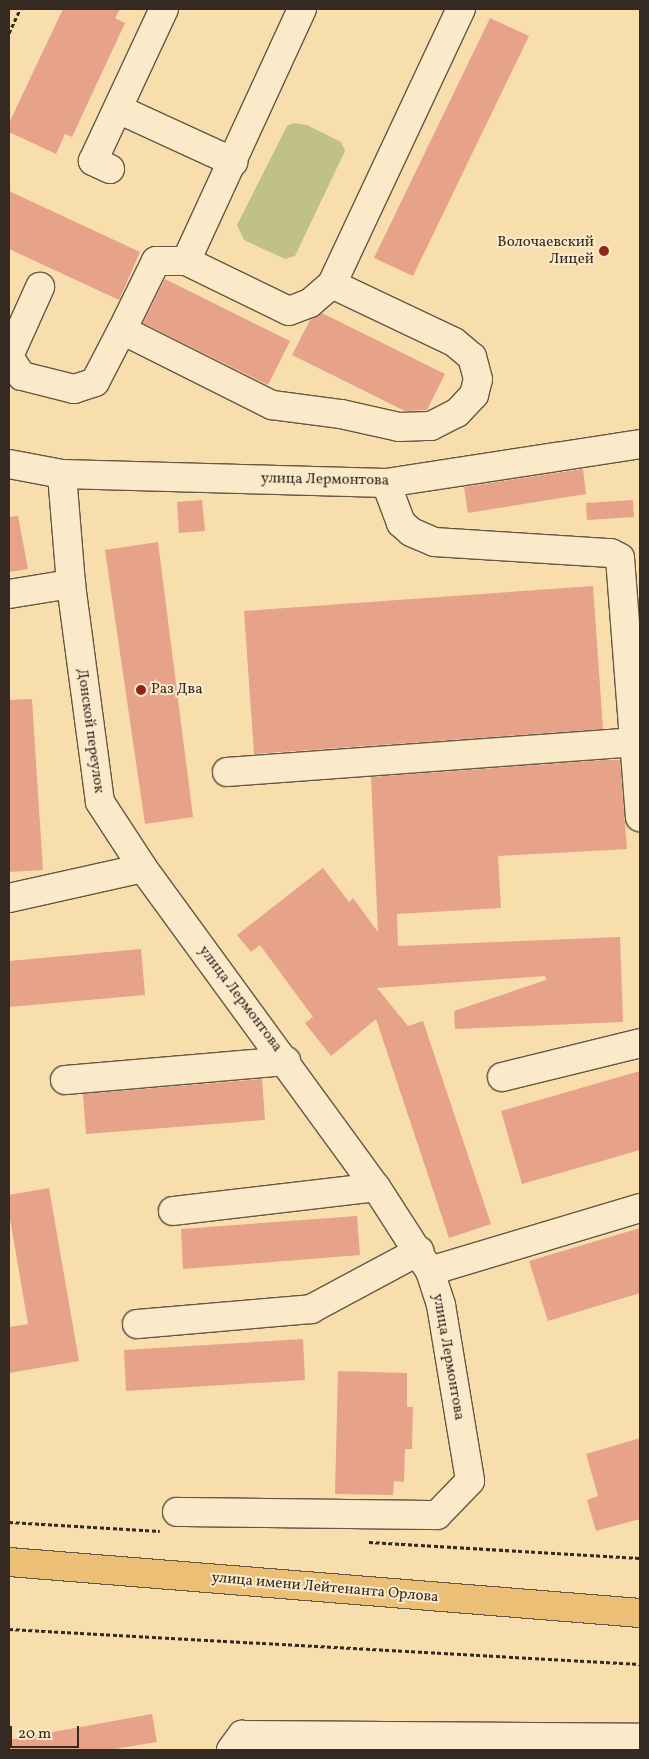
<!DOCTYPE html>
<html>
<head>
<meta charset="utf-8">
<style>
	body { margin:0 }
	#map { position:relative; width:649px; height:1759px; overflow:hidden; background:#f8dead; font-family:Vollkorn,serif }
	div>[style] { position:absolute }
	.green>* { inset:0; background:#bfc188 }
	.building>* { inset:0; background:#e7a28a }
	.path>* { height:3px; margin-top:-1.5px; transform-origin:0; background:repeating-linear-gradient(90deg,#342a21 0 4px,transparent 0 6.5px) }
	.roads { filter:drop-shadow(1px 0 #655744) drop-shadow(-1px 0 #655744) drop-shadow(0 1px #655744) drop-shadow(0 -1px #655744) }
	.minor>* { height:28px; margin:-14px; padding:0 14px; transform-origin:14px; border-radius:14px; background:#faeaca }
	.major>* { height:28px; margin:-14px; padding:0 14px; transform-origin:14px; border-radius:14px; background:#ecbf76 }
	.dots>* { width:14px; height:14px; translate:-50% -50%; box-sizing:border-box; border:2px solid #faeaca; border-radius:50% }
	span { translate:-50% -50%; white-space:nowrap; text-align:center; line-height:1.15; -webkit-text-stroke:4px #faeaca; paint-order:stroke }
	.poi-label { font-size:15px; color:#342a21 }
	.right { translate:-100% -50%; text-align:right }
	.left { translate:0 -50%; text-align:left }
	.street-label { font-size:15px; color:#342a21 }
	.frame { position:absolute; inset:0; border:10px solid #342a21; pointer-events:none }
	.scale { position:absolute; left:10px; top:1726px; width:69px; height:22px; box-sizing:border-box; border:2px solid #342a21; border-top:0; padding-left:6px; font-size:15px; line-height:18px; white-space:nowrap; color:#342a21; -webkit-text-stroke:4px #faeaca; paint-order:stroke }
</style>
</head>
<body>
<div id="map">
	<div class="green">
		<i style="clip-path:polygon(294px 123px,307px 125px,341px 142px,345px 151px,295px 256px,285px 259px,244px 240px,237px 225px,287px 126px)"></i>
	</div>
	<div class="building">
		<i style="clip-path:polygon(63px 9px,120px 9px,115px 18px,125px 23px,72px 137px,65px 134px,56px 154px,9px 132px,9px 123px)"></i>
		<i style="clip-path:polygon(490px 18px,529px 36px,413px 276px,374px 258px)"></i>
		<i style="clip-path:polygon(9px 191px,140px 252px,119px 300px,9px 249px)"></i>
		<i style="clip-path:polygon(165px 279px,290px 341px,268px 385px,143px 323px)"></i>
		<i style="clip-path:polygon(322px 313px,445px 374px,427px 410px,405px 411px,292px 355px,310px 320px)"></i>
		<i style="clip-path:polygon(583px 469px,586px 494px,468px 513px,464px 487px)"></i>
		<i style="clip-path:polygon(202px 500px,205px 531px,179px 533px,177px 502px)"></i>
		<i style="clip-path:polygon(633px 500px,634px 517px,587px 520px,586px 503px)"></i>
		<i style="clip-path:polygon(18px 516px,28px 569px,9px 572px,9px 517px)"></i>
		<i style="clip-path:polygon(158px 542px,193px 817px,145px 824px,105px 550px)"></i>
		<i style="clip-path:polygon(593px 586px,603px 729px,254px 754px,244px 611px)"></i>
		<i style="clip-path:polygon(32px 699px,43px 870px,9px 872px,9px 700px)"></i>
		<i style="clip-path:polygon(605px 760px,620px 760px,627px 849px,498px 856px,501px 908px,397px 914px,398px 946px,620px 937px,623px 1022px,455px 1029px,454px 1011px,546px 980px,545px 976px,377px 988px,408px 1026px,423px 1021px,491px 1224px,449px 1238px,376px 1019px,331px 1056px,305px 1023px,313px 1017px,260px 945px,251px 952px,237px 935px,323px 868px,349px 902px,353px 898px,378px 932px,371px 777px)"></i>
		<i style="clip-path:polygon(141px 949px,145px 995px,9px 1007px,9px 961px)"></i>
		<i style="clip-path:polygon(640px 1071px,640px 1150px,522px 1184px,501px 1111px)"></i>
		<i style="clip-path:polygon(262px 1079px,265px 1120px,86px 1134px,83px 1094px)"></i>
		<i style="clip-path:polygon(49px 1188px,79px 1361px,9px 1373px,9px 1327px,28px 1324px,9px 1213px,9px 1195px)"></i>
		<i style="clip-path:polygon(357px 1216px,360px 1255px,183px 1269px,181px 1229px)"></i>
		<i style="clip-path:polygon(640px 1228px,640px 1293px,548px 1321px,529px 1261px)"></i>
		<i style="clip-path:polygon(303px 1339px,305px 1380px,126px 1391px,124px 1350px)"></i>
		<i style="clip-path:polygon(338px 1371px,407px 1373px,407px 1407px,413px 1407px,412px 1449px,405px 1449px,404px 1482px,394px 1481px,393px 1495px,335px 1494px)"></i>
		<i style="clip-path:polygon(640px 1438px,640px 1519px,596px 1531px,587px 1500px,598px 1496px,586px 1454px)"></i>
		<i style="clip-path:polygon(152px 1714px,157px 1742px,109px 1750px,9px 1750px,9px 1740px)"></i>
	</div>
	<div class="path">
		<i style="left:9px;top:33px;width:26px;rotate:-65deg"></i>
		<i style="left:9px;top:1522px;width:151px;rotate:3.4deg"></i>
		<i style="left:369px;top:1542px;width:271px;rotate:3.4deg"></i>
		<i style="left:9px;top:1629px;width:632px;rotate:3.17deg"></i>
	</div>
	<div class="roads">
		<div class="minor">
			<i style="left:302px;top:9px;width:277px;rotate:114.7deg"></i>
			<i style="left:186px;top:261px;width:114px;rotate:25.9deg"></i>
			<i style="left:289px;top:311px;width:22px;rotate:-21deg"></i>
			<i style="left:310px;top:303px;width:29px;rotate:-41deg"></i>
			<i style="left:332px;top:284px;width:304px;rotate:-64.9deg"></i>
			<i style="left:118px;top:109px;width:127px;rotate:24.7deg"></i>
			<i style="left:110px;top:169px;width:19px;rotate:-155deg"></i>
			<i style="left:93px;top:161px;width:168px;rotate:-65deg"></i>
			<i style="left:186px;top:261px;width:30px;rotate:180deg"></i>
			<i style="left:156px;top:261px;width:77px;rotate:116.2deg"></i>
			<i style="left:122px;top:330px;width:168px;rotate:26.6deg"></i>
			<i style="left:272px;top:405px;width:70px;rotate:7.4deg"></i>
			<i style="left:341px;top:414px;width:59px;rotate:12.6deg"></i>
			<i style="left:399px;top:427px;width:32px;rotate:-2deg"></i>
			<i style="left:431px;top:426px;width:29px;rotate:-27deg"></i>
			<i style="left:457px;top:413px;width:25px;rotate:-47deg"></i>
			<i style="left:474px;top:395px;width:16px;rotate:-76deg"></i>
			<i style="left:478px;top:379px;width:23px;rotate:-105deg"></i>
			<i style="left:472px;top:357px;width:23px;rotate:-140deg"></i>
			<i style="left:454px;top:342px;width:135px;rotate:-154.6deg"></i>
			<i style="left:9px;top:356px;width:76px;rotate:-65.8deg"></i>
			<i style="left:9px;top:357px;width:23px;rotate:56deg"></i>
			<i style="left:22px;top:376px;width:54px;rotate:14deg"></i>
			<i style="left:74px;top:389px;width:22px;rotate:-18deg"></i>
			<i style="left:95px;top:382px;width:59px;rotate:-62.6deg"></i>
			<i style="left:9px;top:464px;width:54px;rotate:10.7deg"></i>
			<i style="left:62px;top:474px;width:324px;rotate:1.6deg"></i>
			<i style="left:386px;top:483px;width:257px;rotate:-8.7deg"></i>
			<i style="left:386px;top:483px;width:43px;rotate:69.4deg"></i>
			<i style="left:401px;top:523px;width:13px;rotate:42deg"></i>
			<i style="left:411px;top:532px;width:25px;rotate:23deg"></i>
			<i style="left:434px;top:542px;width:177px;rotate:3.6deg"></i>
			<i style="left:611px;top:553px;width:10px;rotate:29deg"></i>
			<i style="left:620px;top:558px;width:260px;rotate:85.6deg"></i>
			<i style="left:9px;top:594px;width:63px;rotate:-9.2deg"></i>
			<i style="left:227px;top:772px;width:407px;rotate:-4.2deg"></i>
			<i style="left:143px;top:868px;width:395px;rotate:53.9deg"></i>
			<i style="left:376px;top:1187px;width:100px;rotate:57.3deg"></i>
			<i style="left:430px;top:1271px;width:36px;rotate:72deg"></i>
			<i style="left:441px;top:1305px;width:178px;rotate:80.6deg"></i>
			<i style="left:470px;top:1481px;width:47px;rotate:134.1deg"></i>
			<i style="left:437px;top:1515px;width:260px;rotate:-179.3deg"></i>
			<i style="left:9px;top:898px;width:137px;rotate:-12.6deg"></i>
			<i style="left:143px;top:868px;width:79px;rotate:-123.1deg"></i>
			<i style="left:100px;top:802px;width:220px;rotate:-97.6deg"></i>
			<i style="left:71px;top:584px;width:110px;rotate:-94.7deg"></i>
			<i style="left:502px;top:1077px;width:142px;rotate:-13.8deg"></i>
			<i style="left:65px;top:1080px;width:222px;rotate:-4.9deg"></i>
			<i style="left:173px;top:1211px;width:204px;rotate:-6.7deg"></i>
			<i style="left:430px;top:1271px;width:219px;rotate:-16.7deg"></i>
			<i style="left:137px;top:1324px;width:175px;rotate:-4.9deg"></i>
			<i style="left:311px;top:1309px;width:123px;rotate:-28.2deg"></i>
			<i style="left:231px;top:1750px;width:19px;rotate:-54deg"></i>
			<i style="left:242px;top:1735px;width:398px;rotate:0.4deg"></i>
		</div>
		<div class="major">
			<i style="left:9px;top:1562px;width:633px;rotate:4.62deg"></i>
		</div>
	</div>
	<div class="dots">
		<i style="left:604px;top:251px;background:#8f2418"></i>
		<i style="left:141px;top:690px;background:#8f2418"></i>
	</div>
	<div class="poi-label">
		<span class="right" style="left:594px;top:251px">Волочаевский<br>Лицей</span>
		<span class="left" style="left:151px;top:690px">Раз Два</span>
	</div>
	<div class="street-label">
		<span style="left:325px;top:480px;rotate:1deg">улица Лермонтова</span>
		<span style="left:90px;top:731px;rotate:82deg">Донской переулок</span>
		<span style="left:240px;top:999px;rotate:53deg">улица Лермонтова</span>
		<span style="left:448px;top:1357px;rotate:80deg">улица Лермонтова</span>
		<span style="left:325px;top:1588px;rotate:5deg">улица имени Лейтенанта Орлова</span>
	</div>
	<div class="frame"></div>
	<div class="scale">20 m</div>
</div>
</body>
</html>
